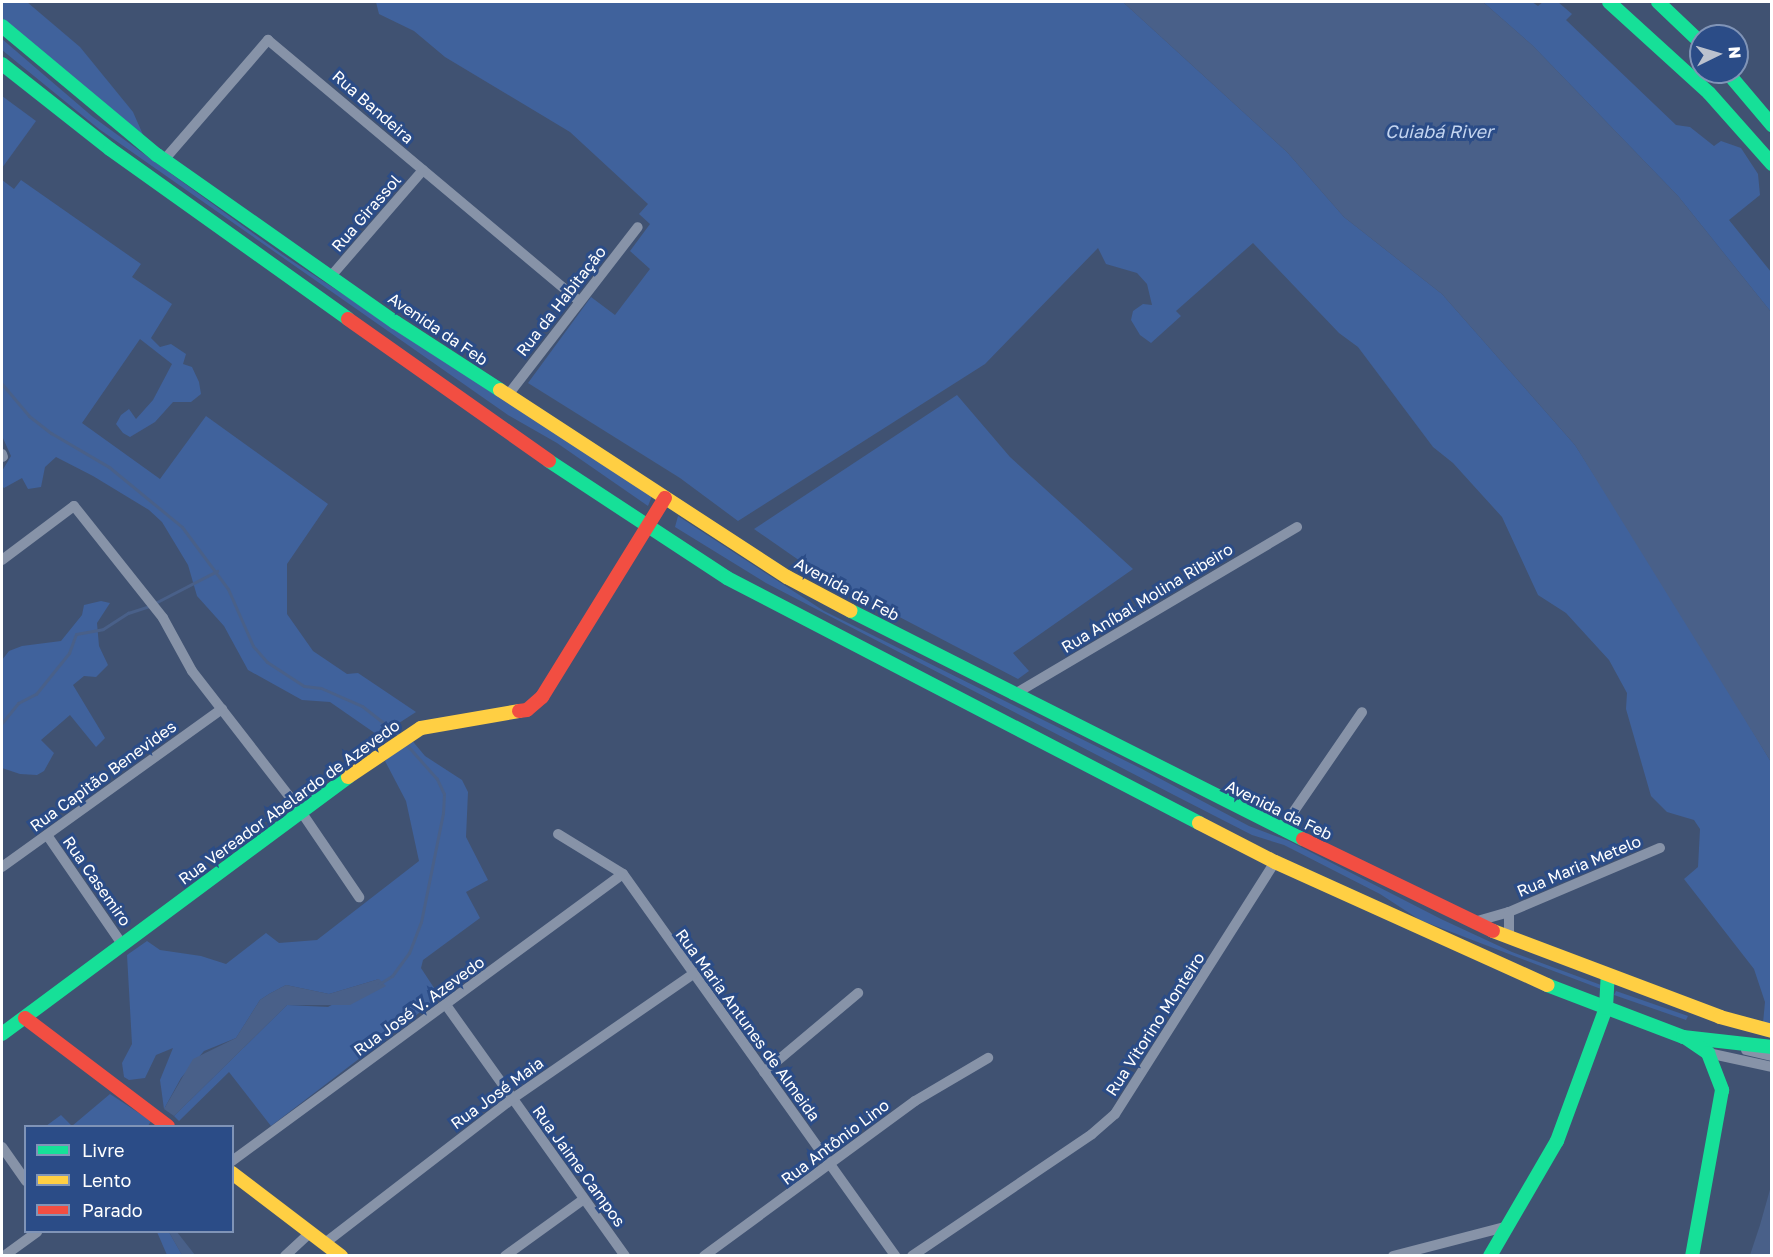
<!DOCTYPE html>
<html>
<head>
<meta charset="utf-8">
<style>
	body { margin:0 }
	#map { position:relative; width:1773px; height:1257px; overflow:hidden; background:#405272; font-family:"Golos Text",sans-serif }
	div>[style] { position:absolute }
	.green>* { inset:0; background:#40629c }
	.water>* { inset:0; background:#496089 }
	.stream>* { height:3px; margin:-1.5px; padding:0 1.5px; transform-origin:1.5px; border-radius:1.5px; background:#496089 }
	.street>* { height:10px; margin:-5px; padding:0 5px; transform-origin:5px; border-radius:5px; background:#8793a8 }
	.fast>* { height:14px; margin:-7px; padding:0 7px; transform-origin:7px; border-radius:7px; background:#16e098 }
	.slow>* { height:14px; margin:-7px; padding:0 7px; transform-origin:7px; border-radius:7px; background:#ffcf43 }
	.jam>* { height:14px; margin:-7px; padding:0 7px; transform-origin:7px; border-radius:7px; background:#f24e42 }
	span { translate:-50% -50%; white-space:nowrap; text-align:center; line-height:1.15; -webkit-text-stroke:6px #2b4c87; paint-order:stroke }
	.street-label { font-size:16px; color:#fff }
	.water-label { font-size:18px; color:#c3d4ef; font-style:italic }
	.frame { position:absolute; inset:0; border:3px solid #fff; pointer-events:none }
	.legend { position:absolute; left:24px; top:1125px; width:210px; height:108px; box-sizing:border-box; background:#2b4c87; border:2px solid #8094b7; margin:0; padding:8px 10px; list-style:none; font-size:18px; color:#fff }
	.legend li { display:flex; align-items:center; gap:12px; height:30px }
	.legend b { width:30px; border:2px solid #8094b7 }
	.north { position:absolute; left:1689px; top:24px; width:60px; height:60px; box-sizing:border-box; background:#2b4c87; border:2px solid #8094b7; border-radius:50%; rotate:85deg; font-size:16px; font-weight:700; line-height:24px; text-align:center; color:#fff }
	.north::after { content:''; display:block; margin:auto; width:21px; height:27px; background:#bcc2ce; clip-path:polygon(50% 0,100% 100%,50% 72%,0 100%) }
</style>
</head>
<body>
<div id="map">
	<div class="green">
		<i style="clip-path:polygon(2px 2px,27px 2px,80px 47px,133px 112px,144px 137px,2px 18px)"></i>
		<i style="clip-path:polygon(376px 2px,1123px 2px,1287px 152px,1344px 217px,1442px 294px,1575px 445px,1672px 597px,1771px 762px,1771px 1024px,1763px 1023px,1765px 1002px,1754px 969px,1684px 879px,1698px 867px,1700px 829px,1694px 820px,1667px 812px,1651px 796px,1626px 709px,1627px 693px,1609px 660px,1566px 613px,1538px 595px,1502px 517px,1453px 463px,1433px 447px,1358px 347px,1339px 333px,1253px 243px,1176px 311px,1181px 316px,1151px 343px,1140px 335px,1131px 320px,1133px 311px,1143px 304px,1152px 305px,1147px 284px,1137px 273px,1106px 264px,1098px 248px,985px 364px,738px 521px,680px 478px,528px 383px,591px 297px,615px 315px,650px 269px,630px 251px,650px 224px,639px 214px,648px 204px,570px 132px,445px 57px,414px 31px,379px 14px)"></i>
		<i style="clip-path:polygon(1483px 2px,1532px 2px,1538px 6px,1543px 2px,1558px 2px,1572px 14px,1566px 20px,1676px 125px,1690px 127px,1714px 146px,1721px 141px,1741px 148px,1758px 174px,1760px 195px,1729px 220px,1771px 272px,1771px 312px,1678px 196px,1533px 46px)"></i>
		<i style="clip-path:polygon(2px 39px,93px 117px,283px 255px,652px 496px,648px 506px,557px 443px,508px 415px,99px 129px,2px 50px)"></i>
		<i style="clip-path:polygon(2px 96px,36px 121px,2px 168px)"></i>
		<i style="clip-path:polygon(2px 180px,14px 189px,21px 180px,141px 264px,132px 277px,172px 304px,151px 338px,160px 347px,171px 344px,186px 354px,183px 364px,192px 367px,199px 382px,201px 394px,191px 402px,173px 402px,155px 422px,130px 437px,123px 433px,116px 424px,121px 415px,129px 409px,136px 419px,153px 400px,172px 364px,140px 339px,82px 423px,160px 479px,206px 416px,328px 504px,287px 564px,287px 614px,313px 651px,347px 674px,358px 673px,416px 712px,379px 736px,330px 702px,302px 700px,248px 670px,224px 626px,197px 596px,188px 565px,162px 522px,149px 510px,93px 476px,56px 457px,45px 467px,41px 487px,28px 489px,22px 478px,4px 488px,2px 486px,2px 471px,11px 456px,2px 436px)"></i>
		<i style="clip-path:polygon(957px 395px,1010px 457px,1133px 569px,1013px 653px,1029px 671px,1018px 679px,823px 577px,754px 529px)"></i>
		<i style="clip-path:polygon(678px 516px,824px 611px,1142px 769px,1249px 826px,1289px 841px,1441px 919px,1512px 952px,1601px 985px,1601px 989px,1420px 920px,1380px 894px,1284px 845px,1252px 835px,1174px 795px,766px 583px,675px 527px)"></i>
		<i style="clip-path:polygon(101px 601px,110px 603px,97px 623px,99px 646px,108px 665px,96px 677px,84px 676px,73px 685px,105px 738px,96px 747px,70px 715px,41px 740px,54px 753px,44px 771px,37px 775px,20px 774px,2px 768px,2px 660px,9px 651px,22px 646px,61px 641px,82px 615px,84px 605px)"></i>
		<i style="clip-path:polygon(410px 738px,425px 756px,462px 780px,468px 792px,466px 837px,488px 880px,466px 892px,480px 918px,423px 960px,421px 968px,440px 997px,271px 1126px,229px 1072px,179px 1121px,174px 1116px,287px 1005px,328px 1007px,379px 979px,329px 994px,286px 985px,269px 994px,260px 1000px,236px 1038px,204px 1051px,181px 1078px,164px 1109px,160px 1080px,173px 1048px,156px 1055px,145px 1078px,129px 1080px,124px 1077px,122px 1063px,132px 1044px,127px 955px,147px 941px,160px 950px,201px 956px,226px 964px,266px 933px,279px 943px,317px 940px,419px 861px,406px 801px,385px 761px)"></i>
		<i style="clip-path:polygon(1616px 991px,1688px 1016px,1686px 1020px,1614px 995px)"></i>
		<i style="clip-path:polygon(110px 1094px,151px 1121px,148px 1126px,46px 1126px,61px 1115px,72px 1126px)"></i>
		<i style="clip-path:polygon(157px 1232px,169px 1232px,182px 1255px,167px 1255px)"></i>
	</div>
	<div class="water">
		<i style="clip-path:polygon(1123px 2px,1483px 2px,1533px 46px,1678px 196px,1771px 312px,1771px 762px,1575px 445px,1442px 294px,1344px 217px,1287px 152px)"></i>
		<i style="clip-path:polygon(379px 979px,386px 986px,350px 1005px,287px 1005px,174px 1116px,164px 1109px,193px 1059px,236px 1038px,260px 1000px,269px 994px,286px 985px,329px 994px)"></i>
		<i style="clip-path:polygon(1771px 1186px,1771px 1255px,1750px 1255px,1760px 1225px)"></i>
		<i style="clip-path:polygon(169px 1232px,177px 1232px,195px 1255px,182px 1255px)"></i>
	</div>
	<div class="stream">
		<i style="left:2px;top:384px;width:42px;rotate:49.8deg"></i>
		<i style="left:29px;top:416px;width:28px;rotate:38deg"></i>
		<i style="left:51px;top:433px;width:67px;rotate:30.4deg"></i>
		<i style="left:109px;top:467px;width:94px;rotate:39.4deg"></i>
		<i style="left:182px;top:527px;width:77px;rotate:53.4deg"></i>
		<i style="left:228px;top:589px;width:62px;rotate:66.3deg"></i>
		<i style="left:253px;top:646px;width:21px;rotate:49deg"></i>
		<i style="left:267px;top:662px;width:44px;rotate:33deg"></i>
		<i style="left:304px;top:686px;width:17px;rotate:7deg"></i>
		<i style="left:321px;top:688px;width:45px;rotate:23.7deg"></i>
		<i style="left:362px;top:706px;width:47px;rotate:38.1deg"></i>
		<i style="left:155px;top:603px;width:70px;rotate:-27.3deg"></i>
		<i style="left:2px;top:723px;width:26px;rotate:-51deg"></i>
		<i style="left:18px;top:703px;width:20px;rotate:-27deg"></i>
		<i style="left:36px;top:694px;width:53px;rotate:-51.2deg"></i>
		<i style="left:69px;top:653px;width:20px;rotate:-70deg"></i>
		<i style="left:76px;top:634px;width:27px;rotate:-10deg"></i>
		<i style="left:103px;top:629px;width:30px;rotate:-33deg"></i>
		<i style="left:128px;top:613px;width:23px;rotate:-18deg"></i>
		<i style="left:379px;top:984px;width:15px;rotate:-32deg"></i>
		<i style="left:392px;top:976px;width:29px;rotate:-54deg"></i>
		<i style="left:409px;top:953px;width:33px;rotate:-69deg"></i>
		<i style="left:421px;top:922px;width:111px;rotate:-78.6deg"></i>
		<i style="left:443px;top:813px;width:19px;rotate:-87deg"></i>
		<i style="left:444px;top:794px;width:17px;rotate:-115deg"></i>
		<i style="left:437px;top:779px;width:48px;rotate:-131.6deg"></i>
	</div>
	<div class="street">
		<i style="left:164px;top:160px;width:159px;rotate:-49.1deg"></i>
		<i style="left:268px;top:40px;width:406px;rotate:40deg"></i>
		<i style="left:332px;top:275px;width:139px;rotate:-49.1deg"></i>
		<i style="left:508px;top:395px;width:212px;rotate:-52.3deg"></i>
		<i style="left:2px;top:454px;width:3px;rotate:72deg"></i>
		<i style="left:2px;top:560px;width:90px;rotate:-36.9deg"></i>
		<i style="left:74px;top:506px;width:143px;rotate:51.5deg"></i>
		<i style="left:163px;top:618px;width:60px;rotate:61.3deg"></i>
		<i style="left:192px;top:671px;width:180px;rotate:52.2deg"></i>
		<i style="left:302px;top:813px;width:102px;rotate:55.8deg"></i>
		<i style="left:1013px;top:695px;width:330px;rotate:-30.6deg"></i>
		<i style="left:1281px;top:830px;width:143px;rotate:-55.5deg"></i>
		<i style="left:558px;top:834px;width:76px;rotate:31.6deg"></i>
		<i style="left:623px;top:874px;width:469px;rotate:54.5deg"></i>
		<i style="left:47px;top:835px;width:132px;rotate:55.5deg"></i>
		<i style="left:2px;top:867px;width:271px;rotate:-35.7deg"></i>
		<i style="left:1474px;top:922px;width:36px;rotate:-16deg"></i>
		<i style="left:1509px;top:912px;width:164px;rotate:-23deg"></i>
		<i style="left:1509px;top:937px;width:25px;rotate:-90deg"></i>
		<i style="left:446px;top:1005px;width:308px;rotate:54.5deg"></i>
		<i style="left:1746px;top:1050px;width:27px;rotate:13deg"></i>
		<i style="left:1708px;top:1053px;width:66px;rotate:12.3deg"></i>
		<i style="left:764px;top:1072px;width:123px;rotate:-40deg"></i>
		<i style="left:2px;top:1147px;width:42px;rotate:54.8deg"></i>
		<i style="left:232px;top:1161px;width:485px;rotate:-36.3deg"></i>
		<i style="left:325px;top:1243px;width:236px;rotate:-37.6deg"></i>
		<i style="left:512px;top:1099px;width:219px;rotate:-34.6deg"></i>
		<i style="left:4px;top:1256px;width:41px;rotate:-36deg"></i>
		<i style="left:285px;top:1256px;width:34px;rotate:-43deg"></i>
		<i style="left:505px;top:1256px;width:97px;rotate:-35.8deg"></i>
		<i style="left:704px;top:1256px;width:262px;rotate:-36.3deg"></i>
		<i style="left:915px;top:1101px;width:85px;rotate:-30.5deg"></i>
		<i style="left:912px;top:1256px;width:217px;rotate:-34.1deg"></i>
		<i style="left:1092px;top:1134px;width:30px;rotate:-41deg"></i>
		<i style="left:1115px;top:1114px;width:299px;rotate:-57.6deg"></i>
		<i style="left:1393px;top:1256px;width:120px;rotate:-14.5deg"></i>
	</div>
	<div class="fast">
		<i style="left:1609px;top:2px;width:135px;rotate:42.3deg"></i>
		<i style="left:1709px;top:93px;width:95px;rotate:48.4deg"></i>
		<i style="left:1658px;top:2px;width:59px;rotate:43.6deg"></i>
		<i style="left:2px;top:26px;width:202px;rotate:39.8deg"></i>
		<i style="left:157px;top:155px;width:291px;rotate:35.1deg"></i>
		<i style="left:395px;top:322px;width:125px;rotate:32.9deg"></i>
		<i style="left:2px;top:64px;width:137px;rotate:38.2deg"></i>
		<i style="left:110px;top:149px;width:292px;rotate:35.5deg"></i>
		<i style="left:1727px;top:72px;width:70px;rotate:49.7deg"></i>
		<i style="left:549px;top:461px;width:213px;rotate:33.3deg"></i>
		<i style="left:727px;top:578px;width:532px;rotate:27.43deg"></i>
		<i style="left:851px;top:611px;width:506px;rotate:26.77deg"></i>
		<i style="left:1547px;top:985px;width:146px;rotate:20.9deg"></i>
		<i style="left:1683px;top:1037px;width:90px;rotate:6.4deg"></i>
		<i style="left:2px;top:1034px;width:431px;rotate:-36.6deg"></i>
		<i style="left:1686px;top:1038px;width:27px;rotate:34deg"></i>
		<i style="left:1708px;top:1053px;width:40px;rotate:69deg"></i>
		<i style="left:1722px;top:1090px;width:169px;rotate:100.2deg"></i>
		<i style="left:1490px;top:1256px;width:133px;rotate:-59.8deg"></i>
		<i style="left:1557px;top:1141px;width:142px;rotate:-69.8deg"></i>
		<i style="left:1606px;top:1008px;width:33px;rotate:-87deg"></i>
	</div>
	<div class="slow">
		<i style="left:500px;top:390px;width:343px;rotate:33.1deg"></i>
		<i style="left:787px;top:577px;width:72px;rotate:28deg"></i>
		<i style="left:348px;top:777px;width:88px;rotate:-33.9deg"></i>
		<i style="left:421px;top:728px;width:99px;rotate:-9.8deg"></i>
		<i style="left:1199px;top:823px;width:85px;rotate:27.2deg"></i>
		<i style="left:1275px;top:862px;width:299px;rotate:24.3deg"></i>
		<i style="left:1493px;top:931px;width:243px;rotate:20.7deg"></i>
		<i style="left:1720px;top:1017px;width:54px;rotate:15.1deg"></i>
		<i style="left:232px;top:1173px;width:137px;rotate:37.3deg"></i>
	</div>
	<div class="jam">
		<i style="left:348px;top:319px;width:246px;rotate:35.2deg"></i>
		<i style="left:519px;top:711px;width:8px;rotate:-7deg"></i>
		<i style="left:527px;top:710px;width:20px;rotate:-41deg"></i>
		<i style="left:542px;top:697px;width:234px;rotate:-58.3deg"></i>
		<i style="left:1303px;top:839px;width:211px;rotate:25.8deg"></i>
		<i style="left:25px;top:1018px;width:179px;rotate:37.1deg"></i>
	</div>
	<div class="street-label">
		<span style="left:373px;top:107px;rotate:41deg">Rua Bandeira</span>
		<span style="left:366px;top:213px;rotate:-49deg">Rua Girassol</span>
		<span style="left:561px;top:301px;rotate:-52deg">Rua da Habitação</span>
		<span style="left:438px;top:329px;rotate:34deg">Avenida da Feb</span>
		<span style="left:847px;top:589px;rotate:28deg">Avenida da Feb</span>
		<span style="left:1147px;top:598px;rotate:-31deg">Rua Aníbal Molina Ribeiro</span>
		<span style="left:103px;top:776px;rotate:-36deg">Rua Capitão Benevides</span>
		<span style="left:289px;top:802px;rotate:-36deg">Rua Vereador Abelardo de Azevedo</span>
		<span style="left:1279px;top:810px;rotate:26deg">Avenida da Feb</span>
		<span style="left:1579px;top:866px;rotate:-23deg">Rua Maria Metelo</span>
		<span style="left:97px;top:881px;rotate:55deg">Rua Casemiro</span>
		<span style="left:419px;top:1006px;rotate:-36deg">Rua José V. Azevedo</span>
		<span style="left:1155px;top:1024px;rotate:-57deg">Rua Vitorino Monteiro</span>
		<span style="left:748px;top:1025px;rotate:54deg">Rua Maria Antunes de Almeida</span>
		<span style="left:497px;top:1093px;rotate:-36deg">Rua José Maia</span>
		<span style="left:835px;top:1142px;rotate:-37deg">Rua Antônio Lino</span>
		<span style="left:579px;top:1166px;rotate:54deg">Rua Jaime Campos</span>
	</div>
	<div class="water-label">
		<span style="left:1439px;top:131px">Cuiabá River</span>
	</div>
	<div class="frame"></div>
	<ul class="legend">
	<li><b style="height:8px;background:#16e098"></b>Livre</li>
	<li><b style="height:8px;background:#ffcf43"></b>Lento</li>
	<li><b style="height:8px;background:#f24e42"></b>Parado</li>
	</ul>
	<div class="north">N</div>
</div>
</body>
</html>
